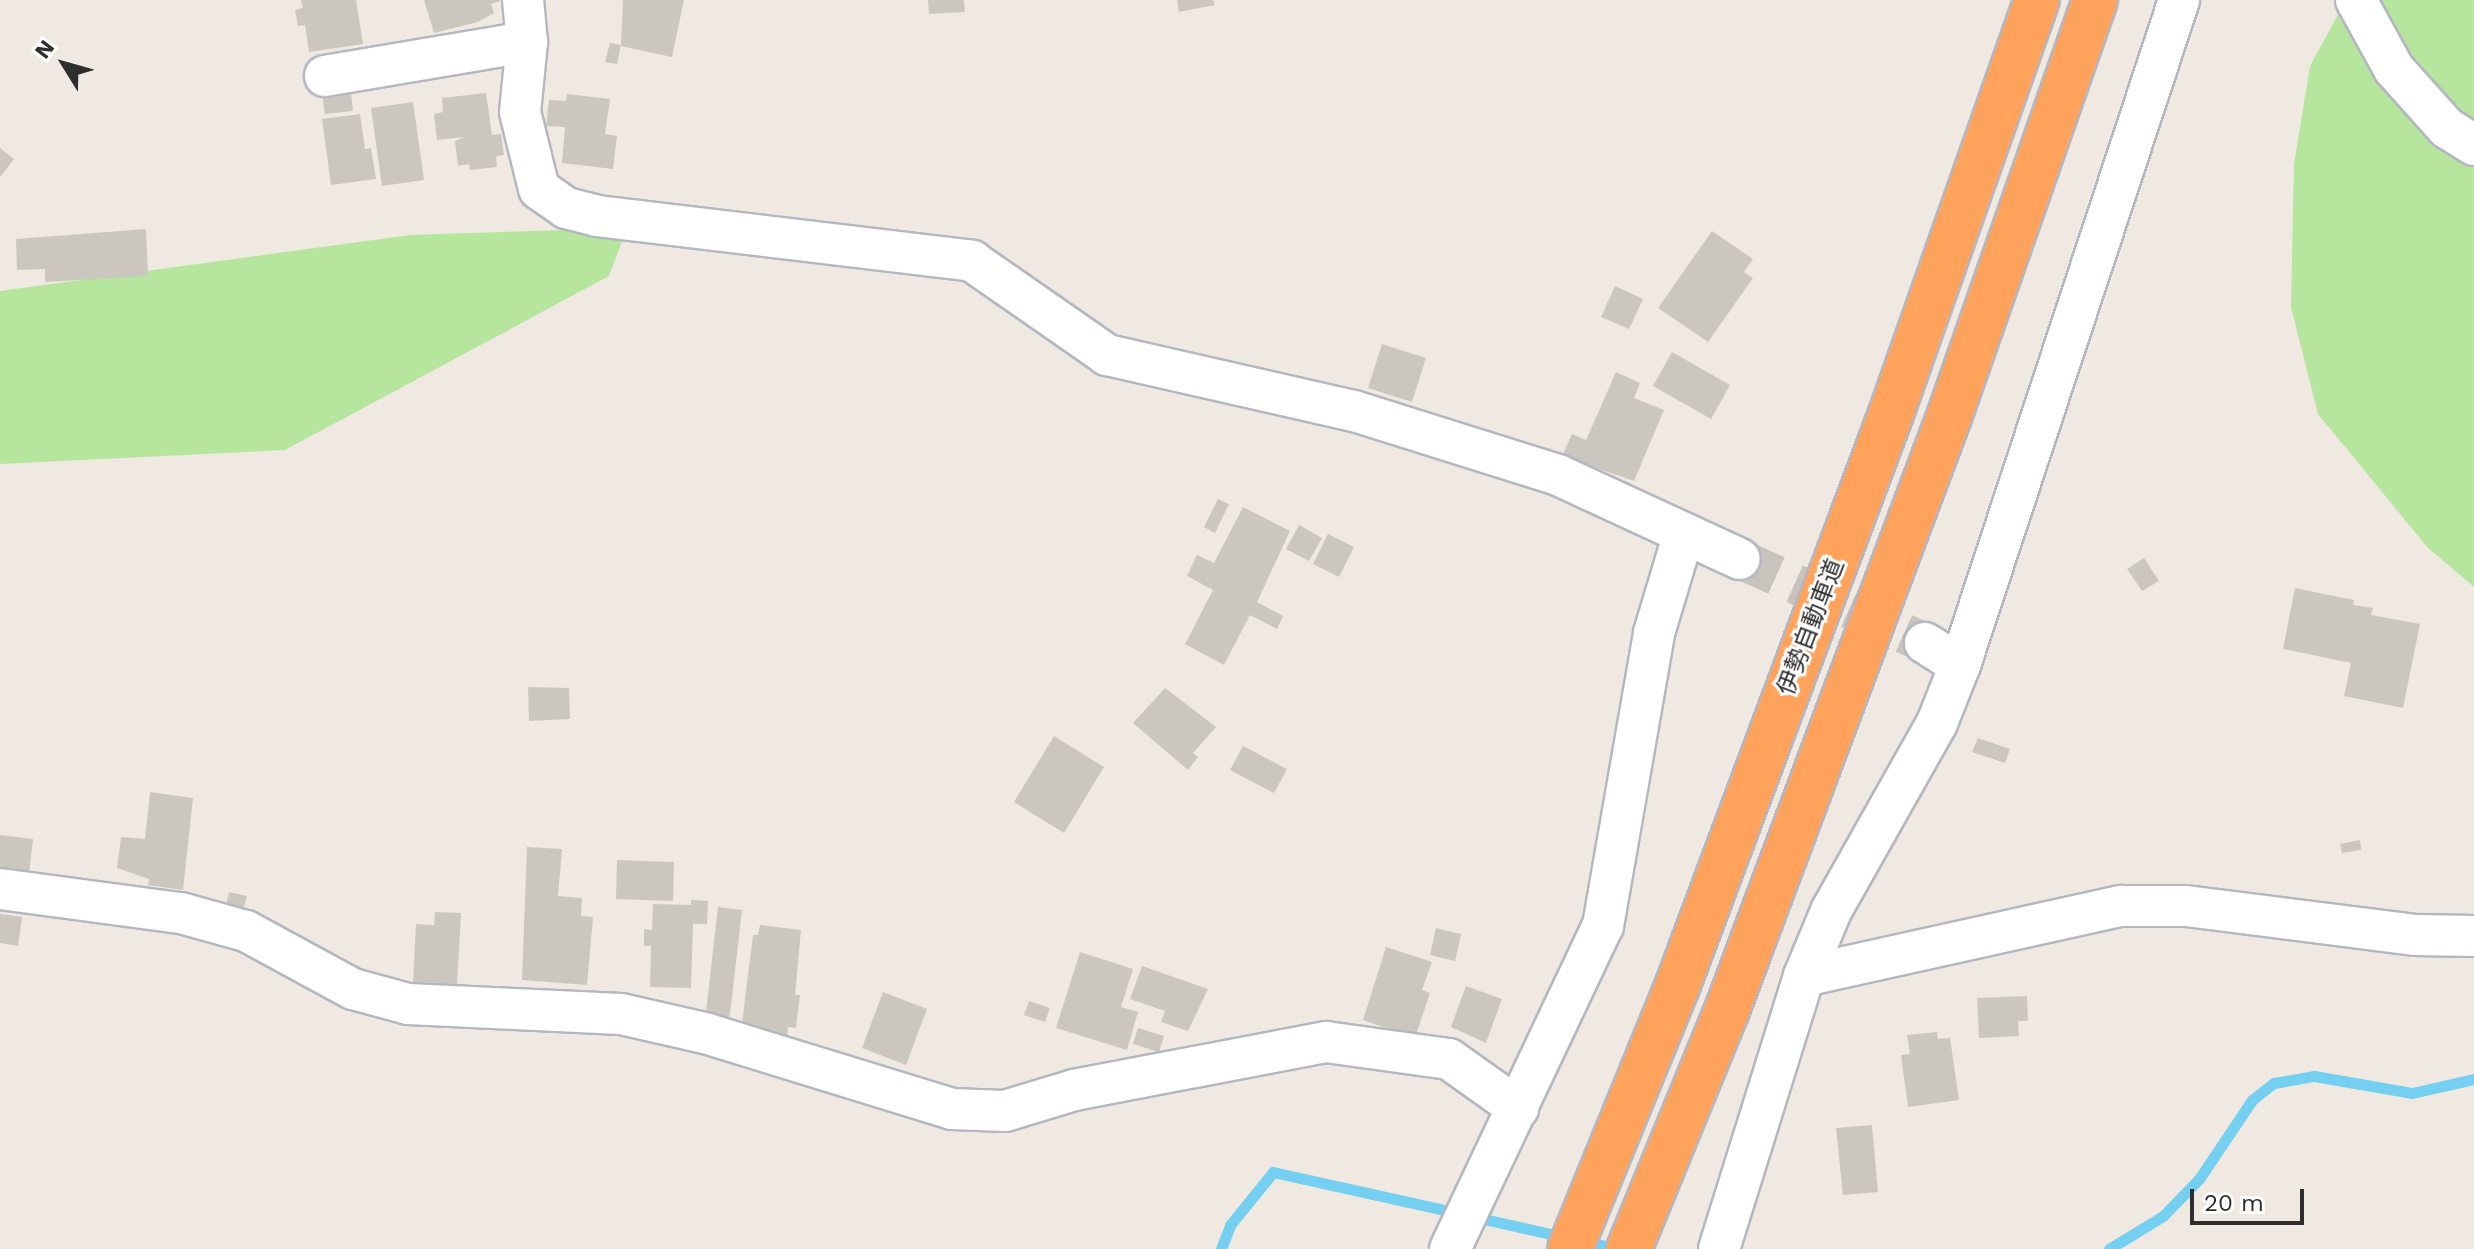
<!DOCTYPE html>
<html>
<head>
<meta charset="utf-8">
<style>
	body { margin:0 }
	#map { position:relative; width:2474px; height:1249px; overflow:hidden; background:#efe9e1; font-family:"Work Sans","Noto Sans JP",sans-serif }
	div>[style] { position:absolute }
	.green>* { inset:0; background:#b6e59e }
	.stream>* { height:11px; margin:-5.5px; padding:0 5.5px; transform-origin:5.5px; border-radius:5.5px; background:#75cff0 }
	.building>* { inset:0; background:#cbc7bf }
	.minor-tunnel>* { height:40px; margin-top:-20px; transform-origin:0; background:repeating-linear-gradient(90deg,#c8c4bd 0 40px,transparent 0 60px) }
	.roads { filter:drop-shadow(2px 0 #b4b7c1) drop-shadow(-2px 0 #b4b7c1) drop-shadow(0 2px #b4b7c1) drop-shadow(0 -2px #b4b7c1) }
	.minor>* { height:40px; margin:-20px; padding:0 20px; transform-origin:20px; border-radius:20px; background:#fff }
	.highway>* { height:44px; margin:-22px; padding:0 22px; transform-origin:22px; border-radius:22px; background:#ffa35c }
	span { translate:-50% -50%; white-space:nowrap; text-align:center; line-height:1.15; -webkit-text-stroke:6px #fff; paint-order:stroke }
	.street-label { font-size:24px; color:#2e2e2e }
	.north { position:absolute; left:24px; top:24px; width:80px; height:80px; -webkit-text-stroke:6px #fff; paint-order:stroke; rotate:307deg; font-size:22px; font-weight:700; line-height:32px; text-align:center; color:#2e2e2e }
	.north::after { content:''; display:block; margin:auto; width:28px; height:36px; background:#2e2e2e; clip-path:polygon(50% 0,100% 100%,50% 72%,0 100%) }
	.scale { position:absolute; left:2190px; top:1189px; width:114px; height:36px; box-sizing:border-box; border:4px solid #2e2e2e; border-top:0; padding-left:10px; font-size:24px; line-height:28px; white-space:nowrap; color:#2e2e2e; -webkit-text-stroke:6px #fff; paint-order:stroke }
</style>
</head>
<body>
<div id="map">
	<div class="green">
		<i style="clip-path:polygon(2346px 0,2474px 0,2474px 587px,2428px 548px,2318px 414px,2291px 307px,2294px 164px,2310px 66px)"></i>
		<i style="clip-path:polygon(627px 228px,609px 276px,285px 450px,0 464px,0 291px,410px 235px)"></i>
	</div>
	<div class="stream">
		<i style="left:1475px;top:1217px;width:91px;rotate:12.7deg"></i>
		<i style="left:1584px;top:1241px;width:36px;rotate:13deg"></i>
		<i style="left:1221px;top:1249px;width:26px;rotate:-69deg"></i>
		<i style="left:1230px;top:1225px;width:68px;rotate:-50.9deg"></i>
		<i style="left:1273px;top:1172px;width:189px;rotate:12.5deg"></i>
		<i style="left:2109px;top:1249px;width:63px;rotate:-31.4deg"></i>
		<i style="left:2163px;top:1216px;width:52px;rotate:-45.8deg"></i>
		<i style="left:2199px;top:1179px;width:95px;rotate:-56.1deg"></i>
		<i style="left:2252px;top:1100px;width:28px;rotate:-38deg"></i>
		<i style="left:2274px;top:1083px;width:41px;rotate:-9.9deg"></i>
		<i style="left:2314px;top:1076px;width:99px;rotate:9.8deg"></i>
		<i style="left:2412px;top:1093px;width:64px;rotate:-12.7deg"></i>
	</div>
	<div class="building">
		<i style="clip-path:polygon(301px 0,356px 0,363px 44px,309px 52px,305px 25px,298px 26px,295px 10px,303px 8px)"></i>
		<i style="clip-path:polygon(424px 0,500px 0,500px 1px,491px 4px,494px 13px,478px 22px,434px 33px)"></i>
		<i style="clip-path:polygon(623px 0,684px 0,672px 57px,621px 46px)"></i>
		<i style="clip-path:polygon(928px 0,964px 0,965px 12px,929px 14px)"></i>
		<i style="clip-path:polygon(1177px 0,1213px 0,1215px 5px,1179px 12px)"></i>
		<i style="clip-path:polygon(610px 43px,621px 45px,617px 64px,605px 62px)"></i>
		<i style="clip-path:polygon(350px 83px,353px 111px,325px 114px,321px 87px)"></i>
		<i style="clip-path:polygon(486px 93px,492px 135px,501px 134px,504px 155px,496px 156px,497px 167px,470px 170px,469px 164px,458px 166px,455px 141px,465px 137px,437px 140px,434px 114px,443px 112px,442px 98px)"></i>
		<i style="clip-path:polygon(567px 94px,610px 99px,605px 134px,617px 136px,613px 169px,562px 163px,565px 127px,546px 126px,549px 100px,566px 101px)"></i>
		<i style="clip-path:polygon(413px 102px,424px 180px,382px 186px,371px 108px)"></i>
		<i style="clip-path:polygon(360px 114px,365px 149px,371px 148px,376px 179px,331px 185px,322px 119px)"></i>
		<i style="clip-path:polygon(0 148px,14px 159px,0 177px)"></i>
		<i style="clip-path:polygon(146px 229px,148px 276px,45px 282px,45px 269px,17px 270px,16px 239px)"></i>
		<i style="clip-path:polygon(1712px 231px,1753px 259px,1744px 272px,1753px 278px,1708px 342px,1658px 308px)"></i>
		<i style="clip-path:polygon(1615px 286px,1643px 299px,1629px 329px,1601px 317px)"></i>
		<i style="clip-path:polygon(1382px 344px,1426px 358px,1412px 402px,1368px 388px)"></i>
		<i style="clip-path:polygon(1672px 352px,1730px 385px,1711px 419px,1653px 386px)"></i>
		<i style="clip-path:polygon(1616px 372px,1640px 383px,1634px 398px,1664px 410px,1634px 481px,1562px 456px,1572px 434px,1586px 440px)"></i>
		<i style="clip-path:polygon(1218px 499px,1229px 504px,1215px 533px,1204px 527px)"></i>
		<i style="clip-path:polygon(1243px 507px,1290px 531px,1257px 602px,1283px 616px,1277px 629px,1250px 615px,1224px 665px,1185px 644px,1213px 590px,1187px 576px,1197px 555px,1214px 563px)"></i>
		<i style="clip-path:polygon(1299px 525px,1322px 538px,1309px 561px,1286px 549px)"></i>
		<i style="clip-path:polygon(1328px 534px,1354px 547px,1339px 577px,1313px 564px)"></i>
		<i style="clip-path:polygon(2144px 558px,2159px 581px,2142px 591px,2127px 569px)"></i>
		<i style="clip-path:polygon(2295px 588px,2354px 600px,2353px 605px,2373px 608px,2371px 615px,2420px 624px,2403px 708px,2344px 696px,2351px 663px,2283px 649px)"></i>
		<i style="clip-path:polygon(528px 687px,569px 688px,570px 719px,529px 721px)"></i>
		<i style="clip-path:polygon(1165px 688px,1216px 727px,1193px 753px,1198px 757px,1188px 770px,1133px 723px)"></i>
		<i style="clip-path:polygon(1054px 736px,1104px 767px,1064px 833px,1014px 802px)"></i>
		<i style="clip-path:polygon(1978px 738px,2010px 749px,2005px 763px,1972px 752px)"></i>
		<i style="clip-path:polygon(1243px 746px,1287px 769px,1274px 793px,1230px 770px)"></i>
		<i style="clip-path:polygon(150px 792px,193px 798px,183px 890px,148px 885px,149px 879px,117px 868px,121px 837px,145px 839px)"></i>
		<i style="clip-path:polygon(0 835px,33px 839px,29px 875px,0 872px)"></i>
		<i style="clip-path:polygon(2360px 840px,2361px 850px,2342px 853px,2340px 844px)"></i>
		<i style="clip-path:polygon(527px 847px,562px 849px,558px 896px,582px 898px,581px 916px,593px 917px,587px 985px,522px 980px)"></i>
		<i style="clip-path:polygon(617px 860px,674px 862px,673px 901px,616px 899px)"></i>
		<i style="clip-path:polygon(229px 892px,247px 896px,243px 910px,226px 906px)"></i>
		<i style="clip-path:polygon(691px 900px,708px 901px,707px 924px,693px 924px,691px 988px,650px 987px,651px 946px,644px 946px,644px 929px,652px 930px,653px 904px,691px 905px)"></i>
		<i style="clip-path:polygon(718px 907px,742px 910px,729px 1023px,705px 1020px)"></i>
		<i style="clip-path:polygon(435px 912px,461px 913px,457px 984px,413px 982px,416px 924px,434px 925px)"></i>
		<i style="clip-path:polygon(0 914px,22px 917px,18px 946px,0 943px)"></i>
		<i style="clip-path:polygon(760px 925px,801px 930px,795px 995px,800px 995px,796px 1028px,788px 1027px,787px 1037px,749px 1032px,751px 1024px,742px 1023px,753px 935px,758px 935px)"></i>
		<i style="clip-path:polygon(1436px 928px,1461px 934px,1455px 961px,1430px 955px)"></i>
		<i style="clip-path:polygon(1386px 947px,1432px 962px,1422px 990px,1430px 993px,1415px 1038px,1363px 1020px)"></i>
		<i style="clip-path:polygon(1080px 952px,1133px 969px,1121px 1007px,1138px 1012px,1127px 1050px,1056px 1028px)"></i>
		<i style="clip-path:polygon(1142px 966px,1208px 989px,1188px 1031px,1161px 1022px,1165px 1011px,1130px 999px)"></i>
		<i style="clip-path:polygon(1466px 986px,1502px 999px,1486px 1043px,1451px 1027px)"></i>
		<i style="clip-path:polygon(883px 992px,927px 1009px,906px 1065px,862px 1048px)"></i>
		<i style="clip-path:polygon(2027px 996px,2028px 1021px,2018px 1021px,2019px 1036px,1979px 1038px,1977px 998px)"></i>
		<i style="clip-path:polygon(1029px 1001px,1050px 1008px,1045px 1022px,1024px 1015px)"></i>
		<i style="clip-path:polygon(1138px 1028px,1164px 1036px,1159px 1052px,1133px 1044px)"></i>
		<i style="clip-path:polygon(1937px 1032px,1938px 1039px,1950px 1038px,1959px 1100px,1908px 1107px,1901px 1055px,1910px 1054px,1907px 1035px)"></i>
		<i style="clip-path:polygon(1872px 1125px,1878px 1192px,1843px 1195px,1836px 1128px)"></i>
	</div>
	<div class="minor-tunnel">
		<i style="left:1740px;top:559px;width:203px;rotate:24.4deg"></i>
	</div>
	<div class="roads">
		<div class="minor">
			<i style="left:523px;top:0;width:42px;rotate:84.6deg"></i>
			<i style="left:527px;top:42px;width:70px;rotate:95.7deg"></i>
			<i style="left:520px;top:112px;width:79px;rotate:76.1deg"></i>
			<i style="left:539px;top:189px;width:33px;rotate:35deg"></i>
			<i style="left:566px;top:208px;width:32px;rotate:14deg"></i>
			<i style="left:597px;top:216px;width:378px;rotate:6.8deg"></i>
			<i style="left:972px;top:261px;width:165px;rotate:34.8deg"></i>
			<i style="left:1107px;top:355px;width:253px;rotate:12.8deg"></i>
			<i style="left:1354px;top:411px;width:214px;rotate:17.4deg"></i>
			<i style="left:1558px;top:475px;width:200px;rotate:24.8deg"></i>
			<i style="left:2356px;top:0;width:79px;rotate:61.2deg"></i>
			<i style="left:2394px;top:69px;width:79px;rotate:48.1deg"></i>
			<i style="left:2447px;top:128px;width:32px;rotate:32deg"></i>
			<i style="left:325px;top:76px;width:205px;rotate:-9.6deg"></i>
			<i style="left:1925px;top:643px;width:41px;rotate:32.2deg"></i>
			<i style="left:0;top:889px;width:183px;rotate:7.6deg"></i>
			<i style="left:181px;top:913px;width:67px;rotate:15.5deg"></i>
			<i style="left:246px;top:931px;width:122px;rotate:28.5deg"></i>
			<i style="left:353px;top:989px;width:57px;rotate:15.3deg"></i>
			<i style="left:408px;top:1004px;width:213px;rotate:2.7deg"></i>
			<i style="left:621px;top:1014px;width:89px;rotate:12.9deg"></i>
			<i style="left:708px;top:1034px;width:255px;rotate:17.1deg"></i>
			<i style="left:952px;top:1109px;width:53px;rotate:2.2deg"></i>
			<i style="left:1005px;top:1111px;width:72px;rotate:-16.9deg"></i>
			<i style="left:1074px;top:1090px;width:257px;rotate:-10.8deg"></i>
			<i style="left:1326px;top:1042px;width:124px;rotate:7.9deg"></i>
			<i style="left:1449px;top:1059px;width:85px;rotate:35.4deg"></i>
			<i style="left:1804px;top:976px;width:325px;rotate:-12.5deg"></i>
			<i style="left:2121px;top:906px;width:65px"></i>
			<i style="left:2186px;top:906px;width:232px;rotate:7.2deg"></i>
			<i style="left:2416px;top:935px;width:58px;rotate:1deg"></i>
			<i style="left:1450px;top:1249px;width:357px;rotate:-64.7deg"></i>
			<i style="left:1603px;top:926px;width:297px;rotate:-80.1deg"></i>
			<i style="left:1654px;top:633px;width:104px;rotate:-73.3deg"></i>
			<i style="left:1719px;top:1249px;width:286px;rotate:-72.7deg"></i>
			<i style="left:1804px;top:976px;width:70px;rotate:-67.4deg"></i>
			<i style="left:1831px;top:911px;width:216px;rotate:-60.6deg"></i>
			<i style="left:1937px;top:723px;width:62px;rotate:-68.4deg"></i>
			<i style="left:1960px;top:665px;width:700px;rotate:-71.77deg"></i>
		</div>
		<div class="highway">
			<i style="left:1570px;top:1249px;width:283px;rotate:-67.8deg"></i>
			<i style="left:1677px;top:987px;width:615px;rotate:-69.53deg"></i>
			<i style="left:1892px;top:411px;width:436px;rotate:-70.6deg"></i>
			<i style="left:1629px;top:1249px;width:258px;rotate:-67.7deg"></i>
			<i style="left:1727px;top:1010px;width:633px;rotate:-69.48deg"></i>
			<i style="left:1949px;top:417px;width:442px;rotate:-70.7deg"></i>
		</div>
	</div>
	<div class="street-label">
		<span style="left:1811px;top:627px;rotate:-69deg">伊勢自動車道</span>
	</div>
	<div class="north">N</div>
	<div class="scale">20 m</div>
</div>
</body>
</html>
